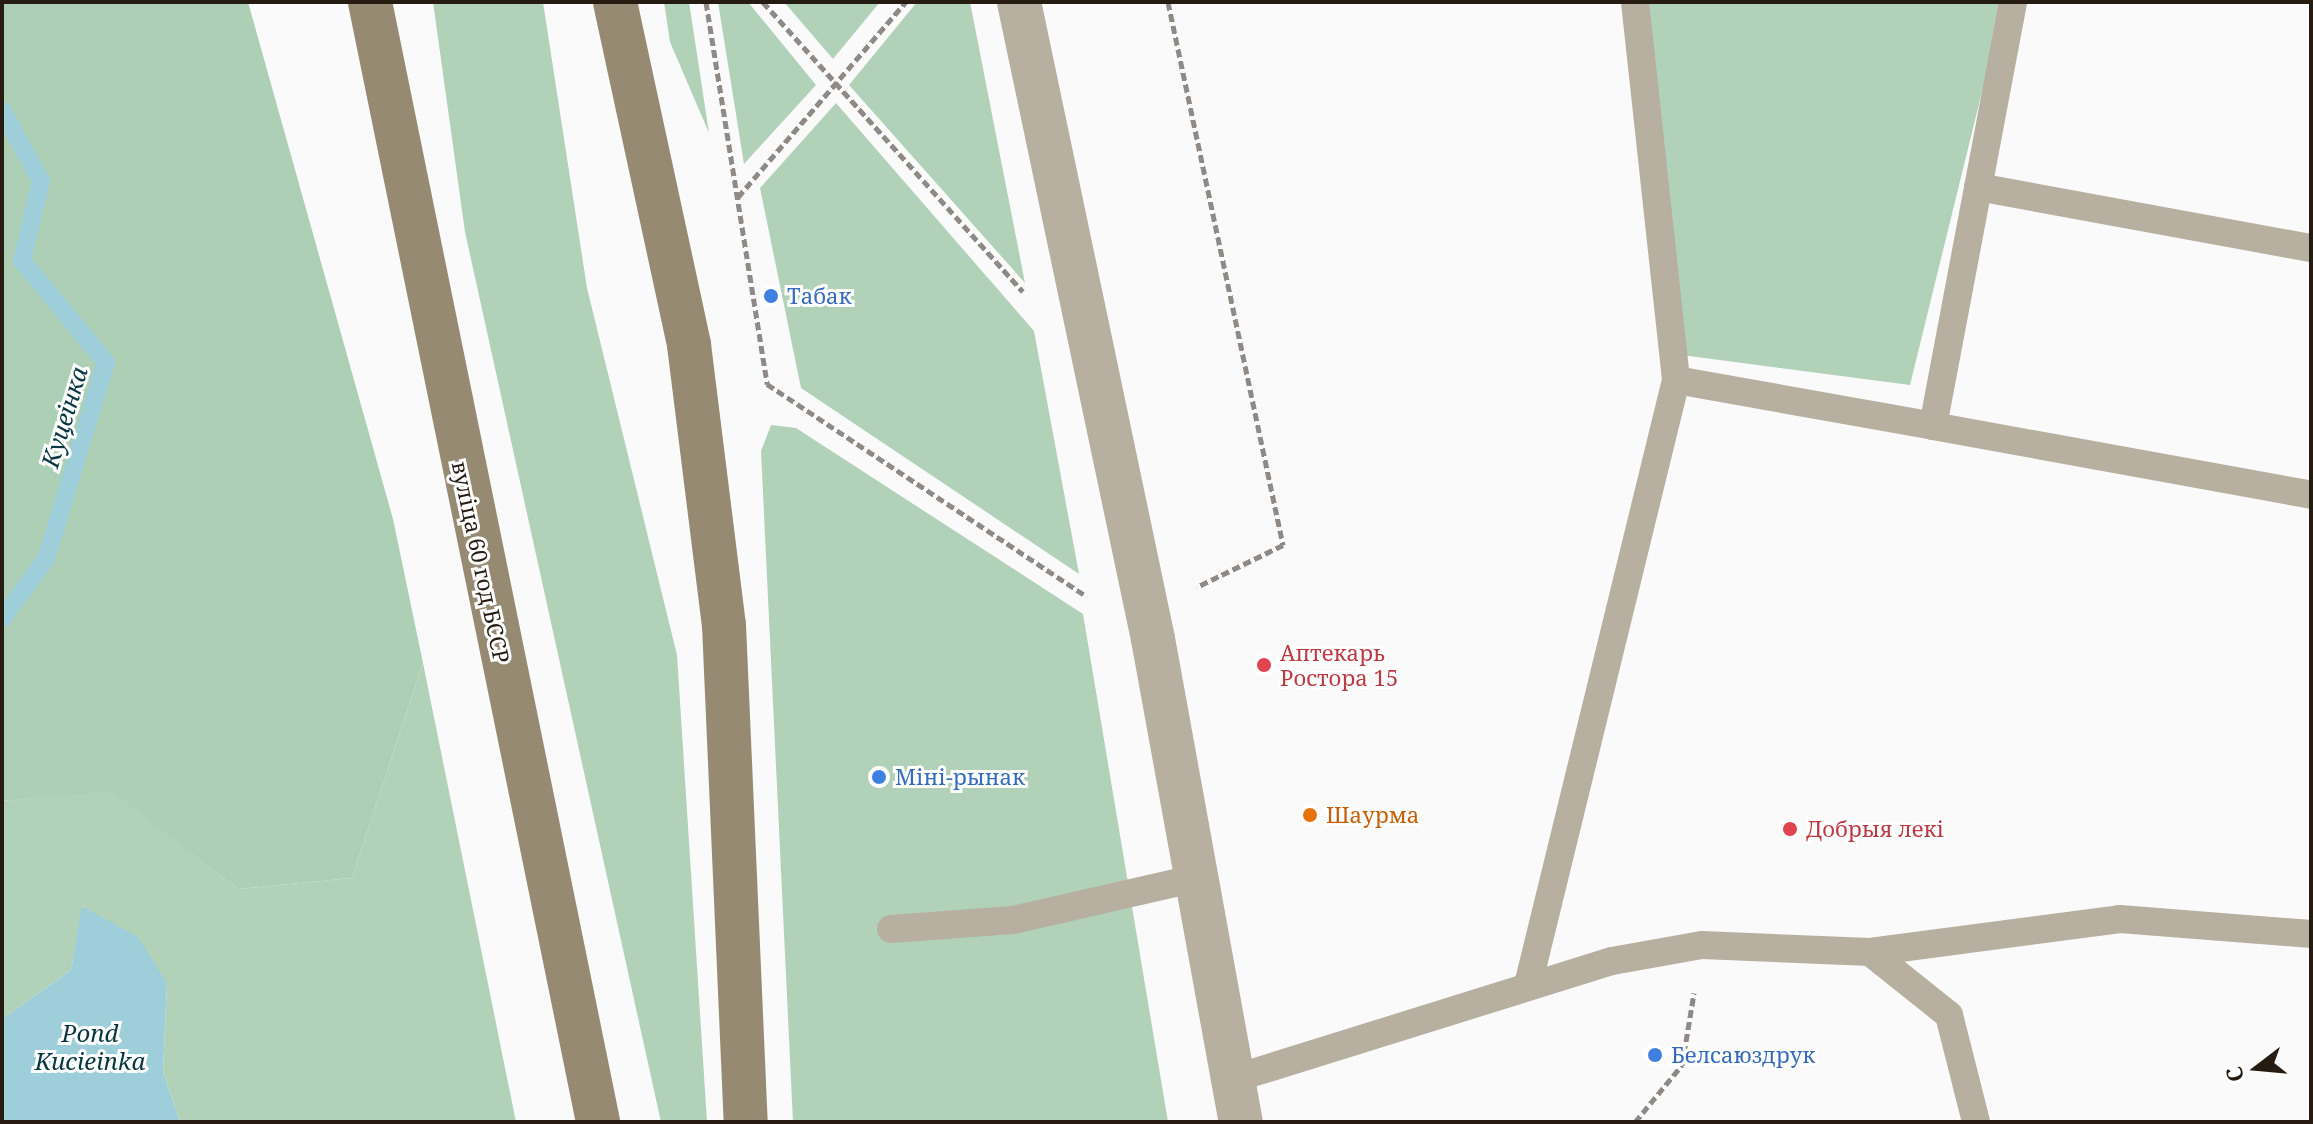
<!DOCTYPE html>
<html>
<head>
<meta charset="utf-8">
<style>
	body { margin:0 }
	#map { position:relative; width:2313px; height:1124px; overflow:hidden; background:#fafafa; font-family:"Noto Serif",serif }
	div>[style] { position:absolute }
	.green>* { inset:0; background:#b2d1b9 }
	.forest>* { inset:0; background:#adcfb5 }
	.water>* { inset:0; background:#9eced9 }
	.stream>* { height:18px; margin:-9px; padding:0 9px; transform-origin:9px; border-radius:9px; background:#9eced9 }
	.path>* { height:5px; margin-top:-2.5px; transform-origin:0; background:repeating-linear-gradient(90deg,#8f8a85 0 8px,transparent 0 12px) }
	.lane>* { height:28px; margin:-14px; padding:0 14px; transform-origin:14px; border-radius:14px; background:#b7af9f }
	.street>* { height:44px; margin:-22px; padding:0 22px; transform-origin:22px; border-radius:22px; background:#b7af9f }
	.secondary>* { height:44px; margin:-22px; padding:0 22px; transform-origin:22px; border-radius:22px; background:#968a73 }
	.dots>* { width:22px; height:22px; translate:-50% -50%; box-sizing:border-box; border:4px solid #fff; border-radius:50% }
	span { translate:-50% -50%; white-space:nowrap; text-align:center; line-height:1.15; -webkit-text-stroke:6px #fff; paint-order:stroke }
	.shop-label { font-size:22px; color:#366cbe }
	.left { translate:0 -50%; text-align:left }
	.street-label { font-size:22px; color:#251b11 }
	.health-label { font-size:22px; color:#be3a42 }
	.food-label { font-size:22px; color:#c56008 }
	.water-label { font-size:24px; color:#08373f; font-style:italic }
	.frame { position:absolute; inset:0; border:4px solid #251b11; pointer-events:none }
	.north { position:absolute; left:2217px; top:1028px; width:80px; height:80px; -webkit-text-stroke:6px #fff; paint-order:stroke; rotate:254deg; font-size:22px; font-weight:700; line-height:32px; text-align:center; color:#251b11 }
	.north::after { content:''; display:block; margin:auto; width:28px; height:36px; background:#251b11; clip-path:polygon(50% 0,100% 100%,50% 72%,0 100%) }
</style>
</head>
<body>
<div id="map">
	<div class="green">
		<i style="clip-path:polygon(433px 2px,543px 2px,587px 288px,677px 655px,707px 1122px,661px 1122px,465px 232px)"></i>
		<i style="clip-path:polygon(664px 2px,689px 2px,709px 133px,670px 42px)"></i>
		<i style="clip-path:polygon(718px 2px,748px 2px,816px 85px,744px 164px)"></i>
		<i style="clip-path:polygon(784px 2px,880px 2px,833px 59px)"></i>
		<i style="clip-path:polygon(917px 2px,970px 2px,1025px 283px,849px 85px)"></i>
		<i style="clip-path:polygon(1635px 2px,2004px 2px,1910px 385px,1674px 354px)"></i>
		<i style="clip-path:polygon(836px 103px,1034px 331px,1079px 574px,801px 388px,760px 188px)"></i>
		<i style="clip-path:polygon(771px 425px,796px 428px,1083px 614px,1168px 1122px,793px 1122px,761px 451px)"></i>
		<i style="clip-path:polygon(423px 663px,516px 1122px,180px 1122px,163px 1072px,167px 983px,83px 906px,71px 970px,2px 1019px,2px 801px,111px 790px,238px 889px,352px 878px)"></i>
	</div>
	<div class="forest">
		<i style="clip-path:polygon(2px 2px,248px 2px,393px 519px,423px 663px,352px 878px,238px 889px,111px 791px,2px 801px)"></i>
	</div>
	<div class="water">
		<i style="clip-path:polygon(82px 906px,138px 937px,167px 983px,163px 1072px,180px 1122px,2px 1122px,2px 1019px,71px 970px)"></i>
	</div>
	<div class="stream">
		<i style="left:2px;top:110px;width:81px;rotate:61.2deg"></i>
		<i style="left:41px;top:181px;width:82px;rotate:103.4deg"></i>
		<i style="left:22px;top:261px;width:131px;rotate:50.3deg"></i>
		<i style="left:106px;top:362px;width:206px;rotate:106.9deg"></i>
		<i style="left:46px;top:559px;width:74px;rotate:126.3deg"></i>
	</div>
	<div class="path">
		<i style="left:706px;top:2px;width:387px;rotate:80.9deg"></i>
		<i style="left:767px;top:384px;width:384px;rotate:33.6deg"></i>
		<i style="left:763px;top:2px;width:389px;rotate:48.1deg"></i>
		<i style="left:1168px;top:2px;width:555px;rotate:78.04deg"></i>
		<i style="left:1283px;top:545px;width:96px;rotate:154deg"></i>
		<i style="left:738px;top:197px;width:257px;rotate:-49.3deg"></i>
		<i style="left:1635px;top:1122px;width:74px;rotate:-50.5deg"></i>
		<i style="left:1682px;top:1065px;width:73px;rotate:-80.5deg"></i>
	</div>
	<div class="lane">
		<i style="left:1635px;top:2px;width:380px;rotate:83.8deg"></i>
		<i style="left:1978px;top:187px;width:339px;rotate:10.4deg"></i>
		<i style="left:1933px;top:426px;width:384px;rotate:10.3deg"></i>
		<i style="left:891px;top:929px;width:122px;rotate:-4.2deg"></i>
		<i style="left:1013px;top:920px;width:188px;rotate:-12.9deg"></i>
		<i style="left:1870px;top:952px;width:101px;rotate:38.6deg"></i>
		<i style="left:1949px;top:1015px;width:110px;rotate:75.8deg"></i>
		<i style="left:1528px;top:985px;width:623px;rotate:-76.25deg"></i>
		<i style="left:1676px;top:380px;width:261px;rotate:10.1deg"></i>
		<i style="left:1933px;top:426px;width:431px;rotate:-79.3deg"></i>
		<i style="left:1233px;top:1079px;width:397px;rotate:-17.3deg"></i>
		<i style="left:1612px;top:961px;width:91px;rotate:-10.1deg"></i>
		<i style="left:1702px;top:945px;width:168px;rotate:2.4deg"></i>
		<i style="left:1870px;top:952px;width:252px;rotate:-7.5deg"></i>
		<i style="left:2120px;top:919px;width:192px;rotate:4.5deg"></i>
	</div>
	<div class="street">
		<i style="left:1019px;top:2px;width:651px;rotate:78.12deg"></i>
		<i style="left:1153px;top:639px;width:491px;rotate:79.7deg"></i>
	</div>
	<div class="secondary">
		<i style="left:370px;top:2px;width:1143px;rotate:78.49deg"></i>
		<i style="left:615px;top:2px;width:351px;rotate:77.8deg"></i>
		<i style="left:689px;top:345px;width:282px;rotate:82.9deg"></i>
		<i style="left:724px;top:625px;width:497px;rotate:87.5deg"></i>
	</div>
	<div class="dots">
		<i style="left:771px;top:296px;background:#3f7fe0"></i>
		<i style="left:1264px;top:665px;background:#e0444e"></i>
		<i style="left:879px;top:777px;background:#3f7fe0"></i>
		<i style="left:1310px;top:815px;background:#e8710a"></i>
		<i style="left:1790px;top:829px;background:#e0444e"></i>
		<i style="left:1655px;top:1055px;background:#3f7fe0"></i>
	</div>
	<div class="shop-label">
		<span class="left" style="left:787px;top:296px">Табак</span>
		<span class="left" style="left:895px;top:777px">Міні-рынак</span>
		<span class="left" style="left:1671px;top:1055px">Белсаюздрук</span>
	</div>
	<div class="street-label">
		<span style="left:481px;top:562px;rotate:78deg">вуліца 60 год БССР</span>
	</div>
	<div class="health-label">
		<span class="left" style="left:1280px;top:665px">Аптекарь<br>Ростора 15</span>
		<span class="left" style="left:1806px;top:829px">Добрыя лекі</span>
	</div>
	<div class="food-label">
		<span class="left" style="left:1326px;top:815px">Шаурма</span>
	</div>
	<div class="water-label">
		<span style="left:64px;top:417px;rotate:-73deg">Куцеінка</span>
		<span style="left:90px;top:1047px">Pond<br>Kucieinka</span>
	</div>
	<div class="frame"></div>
	<div class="north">С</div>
</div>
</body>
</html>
